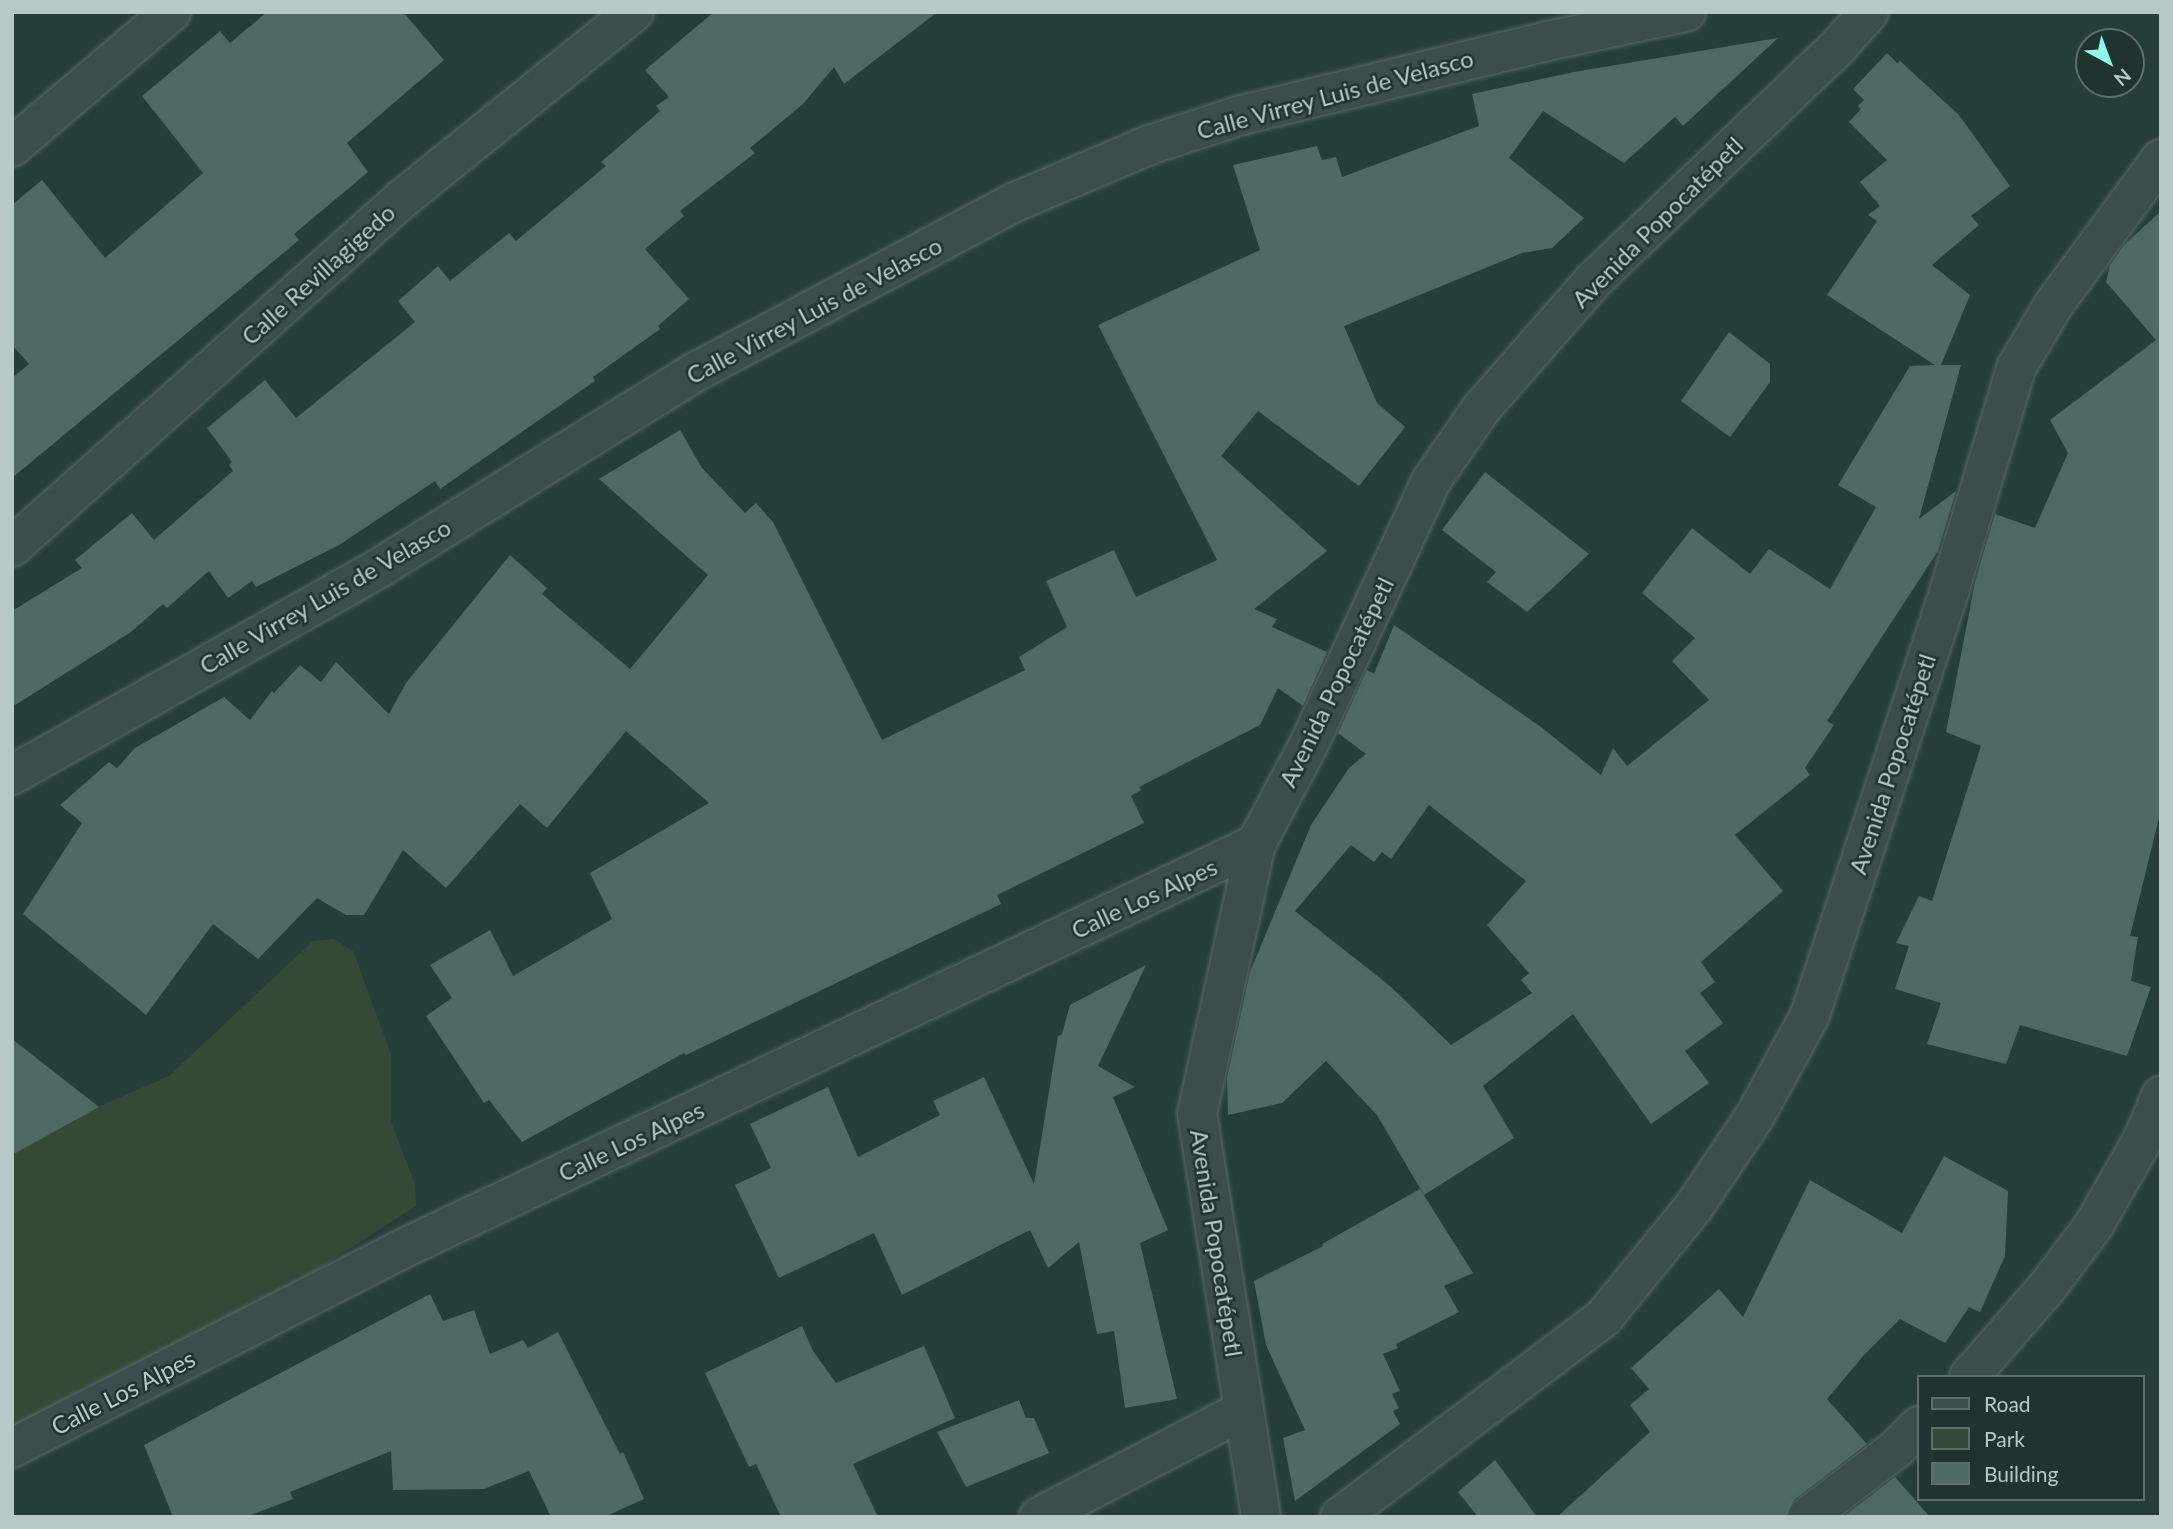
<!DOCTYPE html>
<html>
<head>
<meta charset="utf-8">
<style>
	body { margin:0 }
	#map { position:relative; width:2173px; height:1529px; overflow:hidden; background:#263e3a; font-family:Lato,sans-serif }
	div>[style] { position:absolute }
	.green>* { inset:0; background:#334a37 }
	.building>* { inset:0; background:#4f6965 }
	.roads { filter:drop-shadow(0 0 2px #586c69) drop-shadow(0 0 2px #586c69) }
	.minor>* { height:38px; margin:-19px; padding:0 19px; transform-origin:19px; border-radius:19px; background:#3a4e4b }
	span { translate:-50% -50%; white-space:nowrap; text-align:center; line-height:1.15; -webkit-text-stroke:5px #1f3430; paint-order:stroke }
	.street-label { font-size:24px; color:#b6c9c7 }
	.frame { position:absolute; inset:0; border:14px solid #b6c9c7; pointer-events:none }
	.legend { position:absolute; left:1917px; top:1375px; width:228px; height:126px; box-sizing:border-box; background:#1f3430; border:2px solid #5b706c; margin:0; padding:9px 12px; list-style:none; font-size:21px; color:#b6c9c7 }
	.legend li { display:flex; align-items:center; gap:14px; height:35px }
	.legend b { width:35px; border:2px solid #5b706c }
	.north { position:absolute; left:2075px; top:28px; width:70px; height:70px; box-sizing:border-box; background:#1f3430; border:2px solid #5b706c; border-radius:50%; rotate:139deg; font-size:19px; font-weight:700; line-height:28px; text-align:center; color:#b6c9c7 }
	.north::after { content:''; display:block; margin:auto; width:24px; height:32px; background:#90f4e7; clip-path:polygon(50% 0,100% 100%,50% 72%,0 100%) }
</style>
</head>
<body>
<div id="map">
	<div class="green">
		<div style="clip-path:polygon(334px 939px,353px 951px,391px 1054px,391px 1122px,415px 1184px,416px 1206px,219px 1333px,87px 1386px,12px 1431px,12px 1144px,169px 1076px,313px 941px)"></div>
	</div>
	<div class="building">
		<div style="clip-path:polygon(267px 12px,403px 12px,444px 60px,347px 143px,368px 172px,294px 234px,299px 240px,12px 478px,12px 378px,29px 364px,12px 345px,12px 205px,42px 180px,105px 258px,203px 173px,142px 96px,220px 31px,230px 43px)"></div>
		<div style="clip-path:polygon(714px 12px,936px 13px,844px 84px,834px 67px,803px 104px,750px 148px,755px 153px,680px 211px,684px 216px,645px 249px,689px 299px,658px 326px,660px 329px,593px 377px,595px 381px,440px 489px,435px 481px,339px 545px,256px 587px,252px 581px,228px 598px,209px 571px,167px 608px,163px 604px,131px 632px,12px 707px,12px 611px,82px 568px,75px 560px,132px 513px,154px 540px,233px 471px,229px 465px,232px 462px,207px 428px,265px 380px,296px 418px,415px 322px,398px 301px,438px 266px,450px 281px,509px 233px,516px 241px,606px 166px,601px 162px,660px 111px,656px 106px,669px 97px,645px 70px)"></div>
		<div style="clip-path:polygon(1778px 38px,1683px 126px,1675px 117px,1624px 163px,1543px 111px,1509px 158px,1584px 218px,1552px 248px,1522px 253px,1344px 326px,1377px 403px,1405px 427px,1359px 486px,1258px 411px,1221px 456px,1327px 551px,1254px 609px,1277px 619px,1272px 627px,1327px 652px,1303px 706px,1278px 688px,1260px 725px,1139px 787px,1141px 790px,1131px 796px,1144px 823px,997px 895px,1001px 904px,686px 1055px,684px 1053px,522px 1142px,489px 1100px,484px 1103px,426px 1016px,452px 998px,430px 965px,490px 930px,513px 976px,612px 919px,590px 873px,709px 803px,626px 731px,547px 828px,520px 804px,446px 888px,403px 850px,364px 915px,346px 915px,317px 898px,258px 959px,213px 924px,146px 1015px,23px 914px,82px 823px,60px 805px,109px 762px,117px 768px,135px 748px,224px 697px,250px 720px,272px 691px,274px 693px,300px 665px,321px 682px,336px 662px,389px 714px,406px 683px,510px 555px,547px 588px,542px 594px,630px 669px,708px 575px,599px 479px,680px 430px,702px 468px,745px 513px,756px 503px,773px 522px,882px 740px,1025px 670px,1019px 657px,1067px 627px,1046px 581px,1114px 550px,1136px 597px,1217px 560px,1098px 325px,1260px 250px,1233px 165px,1317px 146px,1322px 160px,1336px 157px,1342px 177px,1479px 126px,1472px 94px,1574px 72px)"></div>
		<div style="clip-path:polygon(evenodd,1887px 53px,1897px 63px,1900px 61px,1959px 115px,2010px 186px,1971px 216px,1979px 225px,1932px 265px,1970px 295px,1941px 365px,1961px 365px,1919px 519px,1956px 491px,1938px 551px,1827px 721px,1834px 725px,1805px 768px,1810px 775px,1735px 835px,1783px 891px,1701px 962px,1715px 982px,1700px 993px,1723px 1023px,1685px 1051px,1709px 1083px,1651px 1124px,1573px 1014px,1483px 1086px,1514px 1138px,1424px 1195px,1377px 1115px,1326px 1061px,1282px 1103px,1228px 1115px,1227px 1078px,1250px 972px,1311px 825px,1349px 768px,1366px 754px,1338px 733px,1367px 670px,1374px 674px,1394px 625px,1541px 727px,1601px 775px,1613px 748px,1627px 766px,1709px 700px,1672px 661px,1695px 638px,1642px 593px,1692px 528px,1750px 574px,1769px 549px,1830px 589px,1876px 507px,1838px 485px,1910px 366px,1935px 365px,1827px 295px,1877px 221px,1868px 215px,1880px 206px,1860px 182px,1887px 160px,1849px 122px,1861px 109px,1858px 106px,1864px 100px,1853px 89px,1887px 53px,1429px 805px,1526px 881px,1487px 925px,1529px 973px,1521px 980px,1532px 993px,1451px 1045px,1390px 986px,1295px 911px,1351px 845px,1374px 862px,1382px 852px,1391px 859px,1429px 805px)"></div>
		<div style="clip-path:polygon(2161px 211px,2161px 810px,2130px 936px,2138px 937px,2131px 981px,2151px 987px,2127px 1056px,2020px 1025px,2006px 1064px,1927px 1044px,1941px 1003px,1895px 989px,1909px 946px,1896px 943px,1919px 896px,1932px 901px,1981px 746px,1946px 732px,1975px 582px,1995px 514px,2035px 528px,2068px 453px,2050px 420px,2156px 340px,2106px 282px,2110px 265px,2124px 245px)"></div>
		<div style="clip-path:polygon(1729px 332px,1770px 364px,1770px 382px,1730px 437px,1681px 401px)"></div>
		<div style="clip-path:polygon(1485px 472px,1589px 554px,1527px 612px,1487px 582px,1496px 572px,1442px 530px)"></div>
		<div style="clip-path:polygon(1146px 965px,1098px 1066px,1135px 1087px,1113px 1097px,1168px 1230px,1140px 1243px,1177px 1399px,1125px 1408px,1114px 1331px,1097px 1334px,1079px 1242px,1048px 1268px,1030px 1230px,902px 1295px,874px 1233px,779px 1278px,735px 1185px,771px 1168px,750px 1124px,828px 1087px,858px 1157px,940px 1115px,933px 1101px,984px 1077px,1034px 1184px,1058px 1036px,1062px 1034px,1070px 1005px)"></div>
		<div style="clip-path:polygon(12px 1039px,99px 1107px,12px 1155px)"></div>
		<div style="clip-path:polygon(1944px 1156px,2008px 1191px,2005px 1256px,1980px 1312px,1969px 1307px,1945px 1343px,1900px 1319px,1864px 1355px,1827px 1399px,1867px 1444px,1794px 1500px,1786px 1517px,1557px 1517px,1650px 1432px,1630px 1405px,1649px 1389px,1631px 1368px,1719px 1289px,1743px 1317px,1810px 1180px,1902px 1233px)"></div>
		<div style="clip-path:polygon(1420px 1189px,1473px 1273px,1444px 1286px,1459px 1312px,1396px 1344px,1398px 1348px,1383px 1354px,1400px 1391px,1392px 1394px,1399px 1408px,1393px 1411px,1400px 1424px,1295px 1501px,1283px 1438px,1305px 1430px,1266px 1345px,1254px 1281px,1323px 1246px,1322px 1244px)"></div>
		<div style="clip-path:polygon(430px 1294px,443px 1321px,474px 1310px,490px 1354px,523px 1340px,528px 1348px,558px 1332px,620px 1454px,623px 1452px,644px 1499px,604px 1517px,551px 1517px,529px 1471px,484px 1489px,393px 1490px,391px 1451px,290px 1492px,293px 1499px,245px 1517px,173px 1517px,144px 1445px)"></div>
		<div style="clip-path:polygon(802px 1326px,813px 1351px,836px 1383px,924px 1346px,955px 1418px,853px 1464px,878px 1517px,781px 1517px,756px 1464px,749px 1467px,705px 1373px)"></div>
		<div style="clip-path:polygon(1019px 1400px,1026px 1418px,1034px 1418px,1049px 1453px,966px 1487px,937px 1432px)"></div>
		<div style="clip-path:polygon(1495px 1460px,1537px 1517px,1478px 1517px,1458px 1492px)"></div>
		<div style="clip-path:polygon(1895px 1477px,1930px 1517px,1843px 1517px)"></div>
	</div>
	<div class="roads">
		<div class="minor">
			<div style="left:12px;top:147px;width:209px;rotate:-40.3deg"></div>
			<div style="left:12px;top:547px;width:523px;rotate:-41.74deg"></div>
			<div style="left:402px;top:199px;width:298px;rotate:-38.9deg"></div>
			<div style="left:12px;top:775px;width:427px;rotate:-29.4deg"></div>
			<div style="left:384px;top:565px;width:370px;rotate:-31.8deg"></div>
			<div style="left:699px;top:370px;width:358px;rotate:-28deg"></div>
			<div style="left:1015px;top:202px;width:146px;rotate:-23deg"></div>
			<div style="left:1149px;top:145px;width:98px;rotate:-17.9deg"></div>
			<div style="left:1242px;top:115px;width:314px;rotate:-13.6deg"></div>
			<div style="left:1547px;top:41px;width:142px;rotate:-11.8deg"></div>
			<div style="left:1969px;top:1377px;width:122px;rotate:-49deg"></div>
			<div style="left:2049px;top:1285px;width:75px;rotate:-53.1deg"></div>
			<div style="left:2094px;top:1225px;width:99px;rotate:-60.3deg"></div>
			<div style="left:2143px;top:1139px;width:47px;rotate:-67.3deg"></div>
			<div style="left:12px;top:1448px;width:436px;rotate:-27deg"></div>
			<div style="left:400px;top:1250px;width:947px;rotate:-25.37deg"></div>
			<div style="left:1039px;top:1517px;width:229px;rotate:-27.6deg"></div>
			<div style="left:1261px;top:1517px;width:408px;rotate:-99deg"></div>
			<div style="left:1197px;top:1114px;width:276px;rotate:-77.7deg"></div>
			<div style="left:1256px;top:844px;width:113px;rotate:-62.1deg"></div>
			<div style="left:1309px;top:744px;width:290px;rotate:-65.1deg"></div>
			<div style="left:1431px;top:481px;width:88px;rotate:-55.2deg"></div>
			<div style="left:1481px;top:409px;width:171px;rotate:-48.8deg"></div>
			<div style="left:1594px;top:280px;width:336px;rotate:-43.7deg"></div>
			<div style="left:1837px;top:48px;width:48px;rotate:-48.4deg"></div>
			<div style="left:1340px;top:1517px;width:331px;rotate:-37.1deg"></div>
			<div style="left:1604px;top:1317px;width:141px;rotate:-50.8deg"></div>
			<div style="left:1693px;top:1208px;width:111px;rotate:-56deg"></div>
			<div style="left:1755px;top:1116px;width:115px;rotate:-61.4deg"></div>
			<div style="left:1810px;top:1015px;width:445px;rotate:-71.8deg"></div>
			<div style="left:1949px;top:592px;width:234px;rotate:-73.3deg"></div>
			<div style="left:2016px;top:368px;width:74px;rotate:-59.3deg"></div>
			<div style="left:2054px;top:304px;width:180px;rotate:-53.6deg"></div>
			<div style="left:1807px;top:1517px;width:112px;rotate:-37.4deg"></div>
			<div style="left:1896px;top:1449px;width:33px;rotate:-45deg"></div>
		</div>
	</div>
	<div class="street-label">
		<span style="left:1335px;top:94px;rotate:-15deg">Calle Virrey Luis de Velasco</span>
		<span style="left:1657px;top:222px;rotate:-45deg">Avenida Popocatépetl</span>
		<span style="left:318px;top:274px;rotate:-42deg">Calle Revillagigedo</span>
		<span style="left:814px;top:310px;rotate:-28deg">Calle Virrey Luis de Velasco</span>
		<span style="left:325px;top:596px;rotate:-30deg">Calle Virrey Luis de Velasco</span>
		<span style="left:1336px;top:682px;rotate:-64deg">Avenida Popocatépetl</span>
		<span style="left:1892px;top:764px;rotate:-72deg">Avenida Popocatépetl</span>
		<span style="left:1144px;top:898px;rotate:-25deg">Calle Los Alpes</span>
		<span style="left:631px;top:1141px;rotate:-25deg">Calle Los Alpes</span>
		<span style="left:1217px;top:1243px;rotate:81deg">Avenida Popocatépetl</span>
		<span style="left:123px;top:1392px;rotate:-27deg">Calle Los Alpes</span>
	</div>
	<div class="frame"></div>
	<ul class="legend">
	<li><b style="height:9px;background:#3a4e4b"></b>Road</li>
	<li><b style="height:19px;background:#334a37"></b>Park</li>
	<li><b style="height:19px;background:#4f6965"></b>Building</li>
	</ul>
	<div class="north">N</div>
</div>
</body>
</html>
